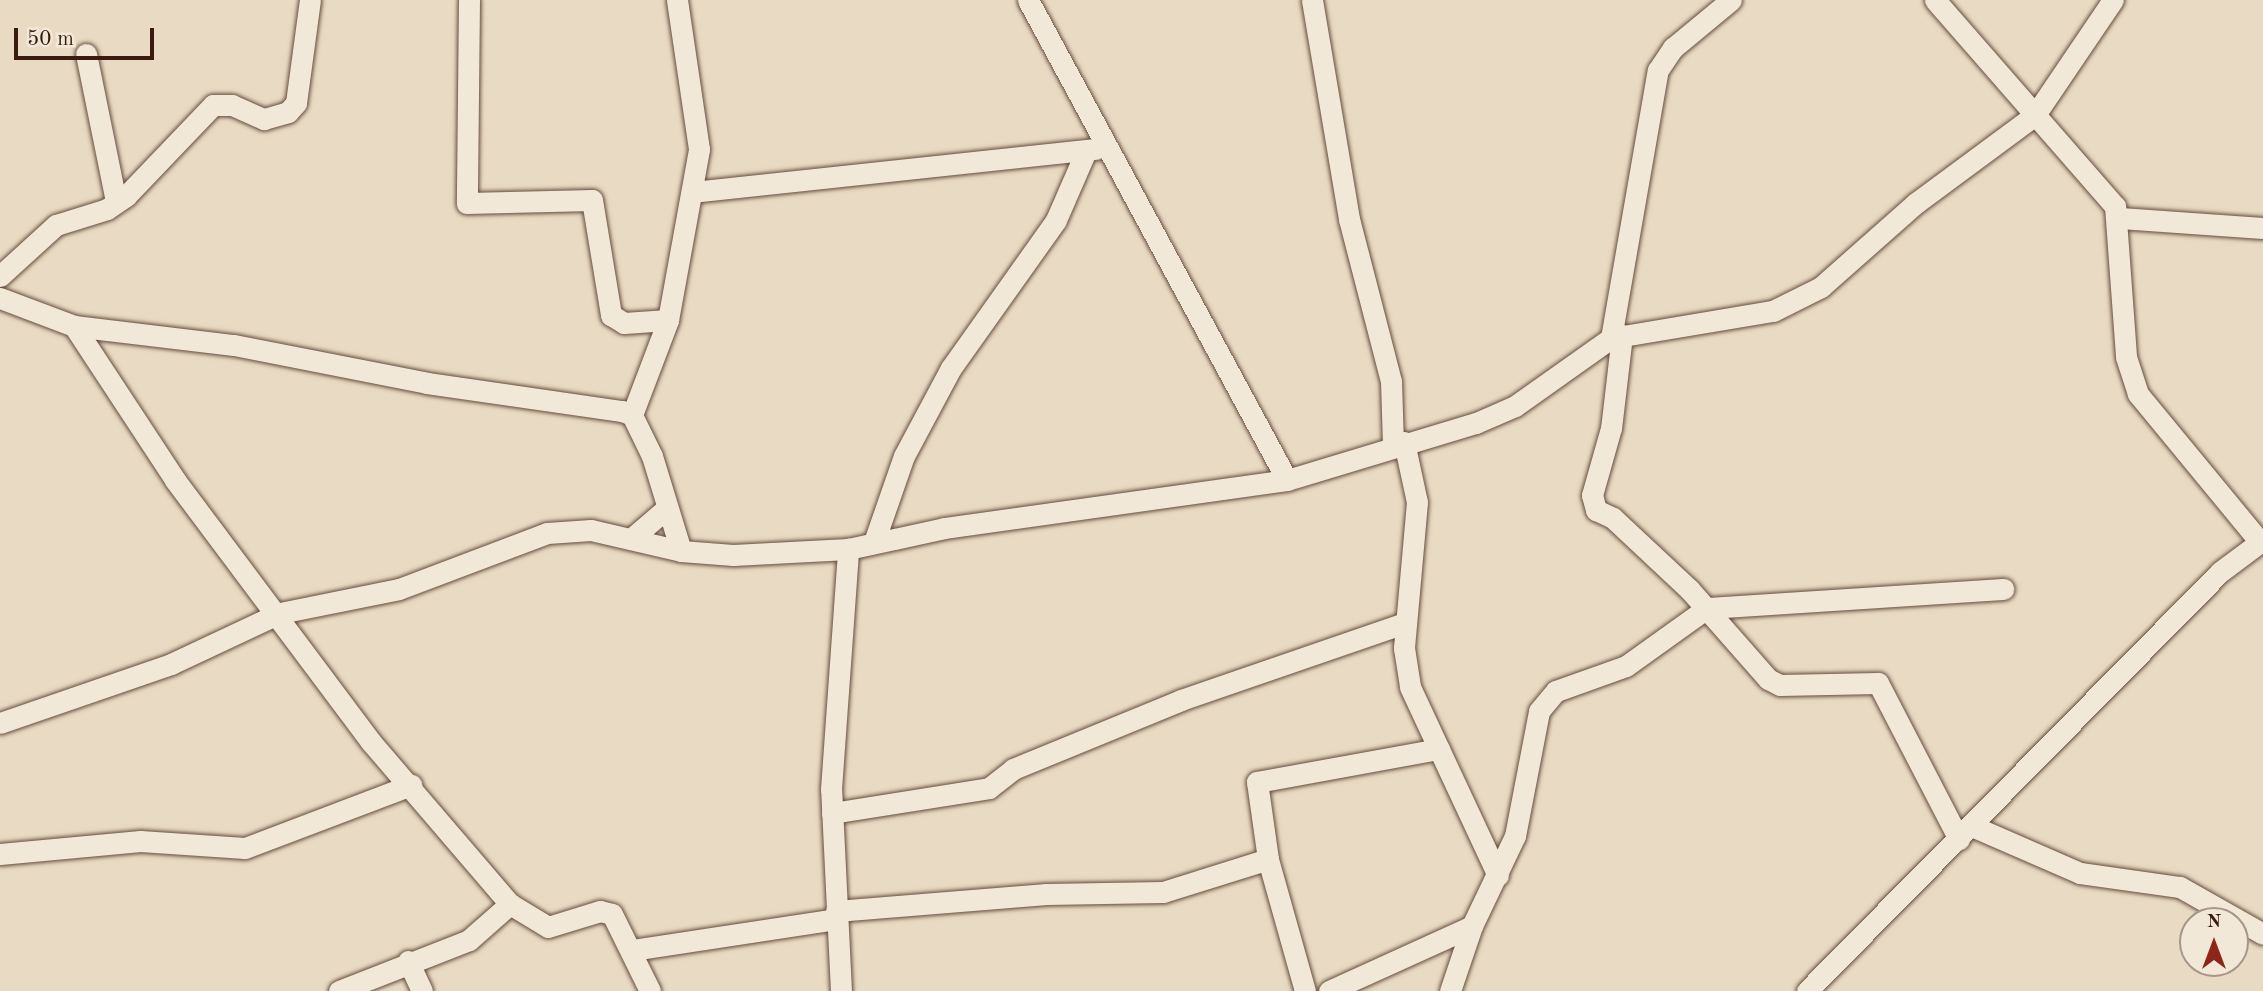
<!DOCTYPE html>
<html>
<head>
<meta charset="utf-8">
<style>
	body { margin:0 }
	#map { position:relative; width:2263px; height:991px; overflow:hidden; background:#e9dbc3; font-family:"Old Standard TT",serif }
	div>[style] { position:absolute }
	.roads { filter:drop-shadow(0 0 2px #654c3c) drop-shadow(0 0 2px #654c3c) }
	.minor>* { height:21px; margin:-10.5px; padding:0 10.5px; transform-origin:10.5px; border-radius:10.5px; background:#f1e8d8 }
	span { translate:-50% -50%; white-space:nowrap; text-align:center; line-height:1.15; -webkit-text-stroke:7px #f1e8d8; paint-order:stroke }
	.north { position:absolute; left:2179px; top:907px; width:70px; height:70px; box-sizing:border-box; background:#f1e8d8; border:2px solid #a79688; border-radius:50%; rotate:0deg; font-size:19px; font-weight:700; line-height:28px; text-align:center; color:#391c0f }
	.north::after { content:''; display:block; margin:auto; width:24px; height:32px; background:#8f2418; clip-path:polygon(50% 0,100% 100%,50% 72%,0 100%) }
	.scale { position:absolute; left:14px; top:28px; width:140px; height:32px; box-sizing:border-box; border:4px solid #391c0f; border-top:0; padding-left:9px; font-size:21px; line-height:24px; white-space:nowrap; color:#391c0f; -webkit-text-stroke:5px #f1e8d8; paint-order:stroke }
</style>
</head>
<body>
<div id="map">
	<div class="roads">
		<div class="minor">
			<div style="left:469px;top:0;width:203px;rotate:90.6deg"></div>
			<div style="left:467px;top:203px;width:125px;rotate:-1.4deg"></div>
			<div style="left:592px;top:200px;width:117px;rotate:80.6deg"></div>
			<div style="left:611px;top:315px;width:15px;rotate:32deg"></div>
			<div style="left:624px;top:323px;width:44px;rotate:-3.9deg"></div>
			<div style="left:1028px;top:0;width:545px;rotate:61.65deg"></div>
			<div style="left:1312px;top:0;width:222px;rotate:80.4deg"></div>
			<div style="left:1349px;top:219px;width:167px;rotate:75.5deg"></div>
			<div style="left:1391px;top:381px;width:64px;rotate:88.2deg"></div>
			<div style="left:1935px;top:0;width:274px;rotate:48.9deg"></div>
			<div style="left:2115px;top:206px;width:151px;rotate:85.8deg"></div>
			<div style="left:2126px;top:357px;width:39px;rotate:72deg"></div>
			<div style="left:2138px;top:394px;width:192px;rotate:50.5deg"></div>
			<div style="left:86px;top:54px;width:151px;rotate:78.5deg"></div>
			<div style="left:692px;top:192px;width:407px;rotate:-6.1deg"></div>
			<div style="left:2120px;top:218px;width:143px;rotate:4deg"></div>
			<div style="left:0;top:276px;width:76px;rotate:-42.3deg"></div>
			<div style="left:56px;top:225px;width:53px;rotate:-17.4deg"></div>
			<div style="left:107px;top:209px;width:23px;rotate:-34deg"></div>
			<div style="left:126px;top:196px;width:126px;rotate:-46.3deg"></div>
			<div style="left:213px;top:105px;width:19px"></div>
			<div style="left:232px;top:105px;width:35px;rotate:24deg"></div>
			<div style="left:264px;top:119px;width:25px;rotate:-16deg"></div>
			<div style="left:288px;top:112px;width:12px;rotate:-48deg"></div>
			<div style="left:296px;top:103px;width:104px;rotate:-82.3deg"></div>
			<div style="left:0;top:298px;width:79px;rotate:20.7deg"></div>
			<div style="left:74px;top:326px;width:161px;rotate:6.8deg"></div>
			<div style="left:234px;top:345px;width:197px;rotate:11.1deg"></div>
			<div style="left:427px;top:383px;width:197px;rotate:8.2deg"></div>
			<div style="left:622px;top:411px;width:11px;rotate:22deg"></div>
			<div style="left:632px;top:415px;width:46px;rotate:64deg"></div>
			<div style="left:652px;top:456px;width:99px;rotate:73deg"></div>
			<div style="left:74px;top:326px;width:184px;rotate:56.7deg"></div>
			<div style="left:175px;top:480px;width:327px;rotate:53.2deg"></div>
			<div style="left:371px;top:742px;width:213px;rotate:49.4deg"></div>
			<div style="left:510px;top:904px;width:44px;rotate:31.2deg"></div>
			<div style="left:548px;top:927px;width:54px;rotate:-17.1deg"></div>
			<div style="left:600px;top:911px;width:12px;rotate:14deg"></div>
			<div style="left:612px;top:914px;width:86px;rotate:63.7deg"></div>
			<div style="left:1622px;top:335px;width:94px;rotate:96.7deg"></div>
			<div style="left:1611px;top:428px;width:70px;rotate:105.8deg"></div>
			<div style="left:1592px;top:495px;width:16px;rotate:75deg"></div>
			<div style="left:1596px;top:510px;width:19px;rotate:25deg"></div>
			<div style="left:1613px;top:518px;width:104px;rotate:43.1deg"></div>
			<div style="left:1689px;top:589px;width:120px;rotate:48.7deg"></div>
			<div style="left:1768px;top:679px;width:13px;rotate:27deg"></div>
			<div style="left:1780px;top:685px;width:98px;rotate:-1.2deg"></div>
			<div style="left:1878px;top:683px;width:176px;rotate:62.6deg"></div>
			<div style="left:1611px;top:338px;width:272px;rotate:-80.1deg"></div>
			<div style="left:1658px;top:70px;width:27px;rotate:-56deg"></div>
			<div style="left:1673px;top:48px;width:75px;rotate:-39.6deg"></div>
			<div style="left:632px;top:415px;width:102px;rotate:-69.2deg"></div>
			<div style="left:668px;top:320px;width:174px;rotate:-79.7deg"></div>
			<div style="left:699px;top:149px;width:151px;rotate:-98.4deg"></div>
			<div style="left:1404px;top:442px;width:61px;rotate:77.8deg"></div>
			<div style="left:1417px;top:502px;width:147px;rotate:95.1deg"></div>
			<div style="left:1404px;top:648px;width:39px;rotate:81deg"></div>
			<div style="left:1410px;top:687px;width:208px;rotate:65deg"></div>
			<div style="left:631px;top:539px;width:46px;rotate:-40.6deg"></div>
			<div style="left:874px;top:542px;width:91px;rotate:-70.8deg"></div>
			<div style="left:904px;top:456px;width:100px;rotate:-61.9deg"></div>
			<div style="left:951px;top:368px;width:181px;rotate:-54.6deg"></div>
			<div style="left:1056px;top:220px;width:75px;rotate:-66.5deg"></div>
			<div style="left:0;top:723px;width:181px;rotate:-19deg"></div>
			<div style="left:171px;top:664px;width:120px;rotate:-25.1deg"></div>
			<div style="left:280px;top:613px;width:121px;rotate:-11.4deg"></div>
			<div style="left:399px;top:589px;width:158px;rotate:-20.7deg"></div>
			<div style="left:547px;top:533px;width:44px;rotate:-3.9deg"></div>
			<div style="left:591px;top:530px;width:92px;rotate:13.1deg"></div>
			<div style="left:681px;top:551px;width:52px;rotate:4.4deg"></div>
			<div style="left:733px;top:555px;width:115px;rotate:-3deg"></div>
			<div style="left:848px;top:549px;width:99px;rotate:-12.2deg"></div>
			<div style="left:945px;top:528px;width:345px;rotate:-8deg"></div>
			<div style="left:1287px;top:480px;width:197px;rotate:-16.8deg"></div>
			<div style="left:1476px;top:423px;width:43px;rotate:-23.6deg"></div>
			<div style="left:1515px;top:406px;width:118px;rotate:-35.3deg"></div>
			<div style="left:1611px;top:338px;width:164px;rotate:-9.5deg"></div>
			<div style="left:1773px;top:311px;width:54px;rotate:-26.6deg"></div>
			<div style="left:1821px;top:287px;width:127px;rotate:-41.5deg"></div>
			<div style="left:1916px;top:203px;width:148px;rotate:-36.5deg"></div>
			<div style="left:2035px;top:115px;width:139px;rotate:-55.9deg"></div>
			<div style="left:832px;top:813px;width:159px;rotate:-9deg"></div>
			<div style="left:989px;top:788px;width:31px;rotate:-38deg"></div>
			<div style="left:1013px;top:769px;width:182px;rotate:-22.3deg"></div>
			<div style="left:1181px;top:700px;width:237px;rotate:-19deg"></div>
			<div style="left:1972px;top:826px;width:118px;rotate:23.5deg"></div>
			<div style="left:2080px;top:873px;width:101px;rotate:8deg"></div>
			<div style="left:2180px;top:887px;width:95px;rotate:29.5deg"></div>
			<div style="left:0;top:854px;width:141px;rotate:-5.3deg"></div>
			<div style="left:140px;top:841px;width:105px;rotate:3.8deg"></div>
			<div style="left:245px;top:848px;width:178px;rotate:-20.8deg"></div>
			<div style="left:836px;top:911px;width:211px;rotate:-4.6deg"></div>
			<div style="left:1046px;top:894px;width:117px;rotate:-1deg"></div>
			<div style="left:1163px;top:892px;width:110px;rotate:-17.4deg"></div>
			<div style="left:632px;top:950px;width:207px;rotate:-8.6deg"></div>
			<div style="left:408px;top:961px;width:33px;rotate:65deg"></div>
			<div style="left:339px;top:991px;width:140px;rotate:-21.4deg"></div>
			<div style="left:469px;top:940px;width:55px;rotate:-41.3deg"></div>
			<div style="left:841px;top:991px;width:202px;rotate:-92.8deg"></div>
			<div style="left:831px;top:789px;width:241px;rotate:-85.9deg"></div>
			<div style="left:1305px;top:991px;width:137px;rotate:-105.7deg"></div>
			<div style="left:1268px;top:859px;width:78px;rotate:-98.1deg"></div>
			<div style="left:1257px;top:782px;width:185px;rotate:-10.3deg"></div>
			<div style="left:1329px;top:991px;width:157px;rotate:-24.4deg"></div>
			<div style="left:1450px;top:991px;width:69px;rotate:-71.3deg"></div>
			<div style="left:1472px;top:926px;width:100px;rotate:-64.5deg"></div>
			<div style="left:1515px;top:836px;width:127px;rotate:-79.1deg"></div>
			<div style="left:1539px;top:711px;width:26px;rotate:-50deg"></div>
			<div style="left:1556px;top:691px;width:74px;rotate:-19.7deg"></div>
			<div style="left:1626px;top:666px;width:100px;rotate:-35.6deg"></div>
			<div style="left:1707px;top:608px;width:297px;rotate:-3.7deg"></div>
			<div style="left:1807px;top:991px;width:588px;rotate:-45.41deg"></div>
			<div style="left:2220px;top:572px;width:54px;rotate:-36.7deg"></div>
		</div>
	</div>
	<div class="north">N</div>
	<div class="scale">50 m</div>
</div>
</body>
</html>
